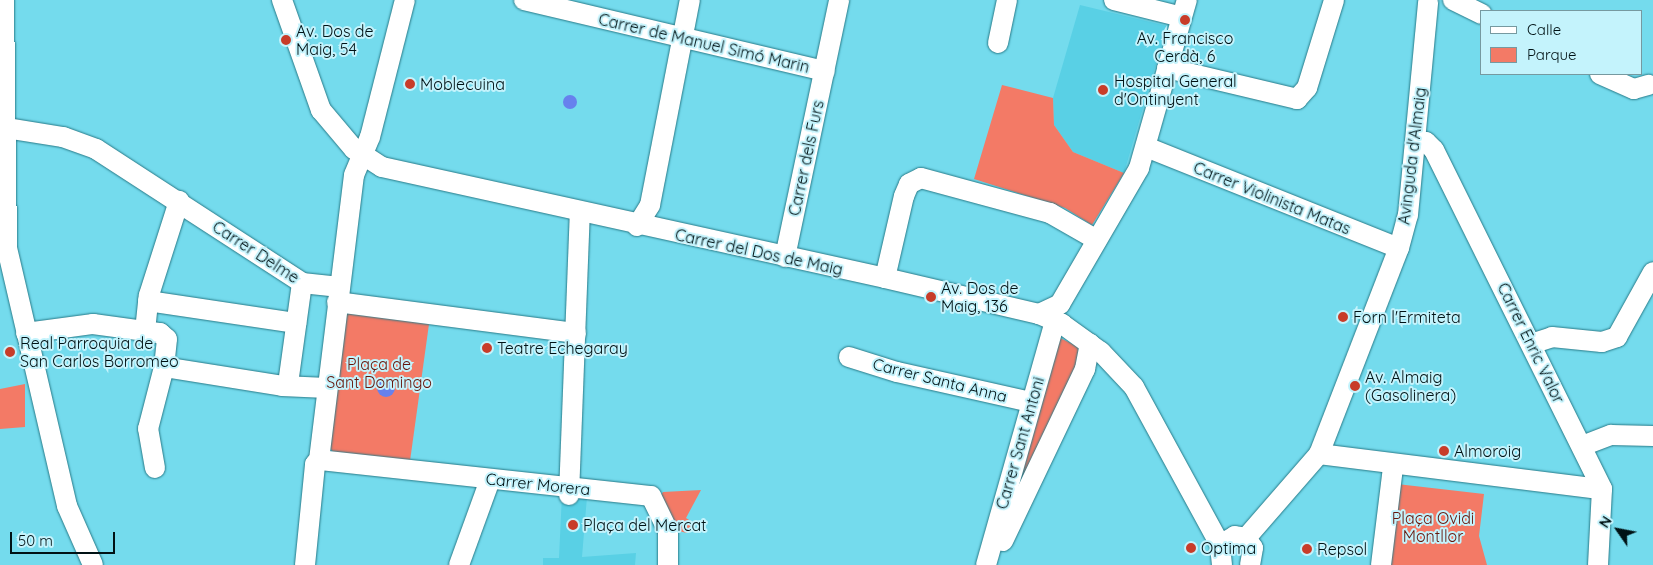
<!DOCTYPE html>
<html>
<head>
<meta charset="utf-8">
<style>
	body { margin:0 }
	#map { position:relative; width:1653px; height:565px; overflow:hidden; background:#74dbed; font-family:Quicksand,sans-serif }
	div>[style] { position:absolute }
	.built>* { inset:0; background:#59d0e5 }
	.green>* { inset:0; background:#f37a66 }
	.water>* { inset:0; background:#6781ed }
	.round { border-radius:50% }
	.roads { filter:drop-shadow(0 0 1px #287a88) drop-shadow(0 0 1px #287a88) }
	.minor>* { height:20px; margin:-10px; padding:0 10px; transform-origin:10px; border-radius:10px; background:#fff }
	.dots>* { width:14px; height:14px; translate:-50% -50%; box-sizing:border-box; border:2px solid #c4f3fc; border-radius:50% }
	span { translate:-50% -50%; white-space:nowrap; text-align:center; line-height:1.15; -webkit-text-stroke:4px #c4f3fc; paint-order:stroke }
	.poi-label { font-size:16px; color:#001215 }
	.left { translate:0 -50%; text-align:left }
	.street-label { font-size:16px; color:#001215 }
	.park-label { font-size:16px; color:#66150a }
	.legend { position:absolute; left:1480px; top:10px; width:162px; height:65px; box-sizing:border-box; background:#c4f3fc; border:1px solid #7699a0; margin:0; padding:6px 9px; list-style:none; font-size:15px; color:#001215 }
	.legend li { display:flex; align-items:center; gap:10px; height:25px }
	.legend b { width:25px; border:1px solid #7699a0 }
	.north { position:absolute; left:1593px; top:505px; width:50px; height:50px; -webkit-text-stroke:4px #c4f3fc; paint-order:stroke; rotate:303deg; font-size:14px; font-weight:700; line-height:20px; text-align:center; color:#001215 }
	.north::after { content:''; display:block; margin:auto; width:18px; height:22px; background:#001215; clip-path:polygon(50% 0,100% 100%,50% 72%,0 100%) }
	.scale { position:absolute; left:10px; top:532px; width:105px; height:22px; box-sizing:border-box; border:2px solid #001215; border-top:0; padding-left:6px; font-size:15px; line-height:18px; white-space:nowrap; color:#001215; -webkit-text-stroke:4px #c4f3fc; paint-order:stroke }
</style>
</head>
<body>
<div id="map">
	<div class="built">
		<div style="clip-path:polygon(1080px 5px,1167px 26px,1124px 173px,1073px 152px,1054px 125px,1053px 98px)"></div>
		<div style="clip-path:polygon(562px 494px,587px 497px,582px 557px,636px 553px,635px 565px,543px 565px,543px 558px,559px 558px)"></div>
	</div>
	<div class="green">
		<div style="clip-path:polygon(1002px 85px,1053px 98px,1054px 125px,1073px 152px,1124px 173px,1092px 225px,1065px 208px,974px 179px)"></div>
		<div style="clip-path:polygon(345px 311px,429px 324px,410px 461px,334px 453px,329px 447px)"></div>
		<div style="clip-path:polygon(1060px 338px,1079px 347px,1074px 376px,1017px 488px)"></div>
		<div style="clip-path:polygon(25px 384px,25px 427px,0 429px,0 389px)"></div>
		<div style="clip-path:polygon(1397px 484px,1484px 494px,1479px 536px,1487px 565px,1387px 565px)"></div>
		<div style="clip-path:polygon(701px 490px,686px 518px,694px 523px,687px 533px,674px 530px,658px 499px,663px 492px)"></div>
	</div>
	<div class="water">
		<div class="round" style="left:563px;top:95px;width:14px;height:14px"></div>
		<div class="round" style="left:377px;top:379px;width:18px;height:18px"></div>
	</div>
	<div class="roads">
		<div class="minor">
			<div style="left:4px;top:0;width:248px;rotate:89.3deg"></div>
			<div style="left:7px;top:248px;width:265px;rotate:76.9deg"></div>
			<div style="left:67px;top:506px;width:64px;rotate:66.2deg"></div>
			<div style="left:282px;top:0;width:117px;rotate:70.5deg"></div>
			<div style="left:321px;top:110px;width:51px;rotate:49.8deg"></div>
			<div style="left:354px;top:149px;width:33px;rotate:33deg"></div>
			<div style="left:382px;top:167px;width:515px;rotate:12.44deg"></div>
			<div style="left:885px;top:278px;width:158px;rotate:13.2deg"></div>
			<div style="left:1039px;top:314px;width:25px;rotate:23deg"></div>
			<div style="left:1062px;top:324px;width:48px;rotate:35.7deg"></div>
			<div style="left:1101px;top:352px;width:48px;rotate:46.7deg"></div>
			<div style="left:1134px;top:387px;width:180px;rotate:61.4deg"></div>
			<div style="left:524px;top:0;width:309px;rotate:13.3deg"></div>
			<div style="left:1114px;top:0;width:70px;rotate:14deg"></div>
			<div style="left:1453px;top:0;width:32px;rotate:26deg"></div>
			<div style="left:998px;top:43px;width:44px;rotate:-78.2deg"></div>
			<div style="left:1167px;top:68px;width:134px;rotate:13.4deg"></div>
			<div style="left:1297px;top:99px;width:15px;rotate:-48deg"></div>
			<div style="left:1307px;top:88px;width:92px;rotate:-72.9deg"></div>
			<div style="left:1600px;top:74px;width:37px;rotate:24deg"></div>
			<div style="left:1634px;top:89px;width:15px;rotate:-16deg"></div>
			<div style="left:0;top:127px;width:64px;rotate:9deg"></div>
			<div style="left:63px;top:137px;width:35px;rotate:20deg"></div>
			<div style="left:96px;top:149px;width:246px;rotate:33deg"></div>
			<div style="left:302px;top:283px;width:38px;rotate:6deg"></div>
			<div style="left:1416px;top:141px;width:10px;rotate:6deg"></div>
			<div style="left:1426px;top:142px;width:11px;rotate:45deg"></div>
			<div style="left:1434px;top:150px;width:378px;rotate:63.6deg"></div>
			<div style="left:1602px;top:489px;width:76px;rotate:93deg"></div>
			<div style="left:1146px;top:147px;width:272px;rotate:21.8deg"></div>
			<div style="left:637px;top:226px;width:25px;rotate:-58deg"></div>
			<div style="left:650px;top:205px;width:209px;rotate:-79deg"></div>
			<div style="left:785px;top:257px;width:263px;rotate:-78.1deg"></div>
			<div style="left:885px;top:278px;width:84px;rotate:-77deg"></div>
			<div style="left:904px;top:196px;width:13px;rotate:-67deg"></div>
			<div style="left:909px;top:184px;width:13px;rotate:-27deg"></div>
			<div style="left:921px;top:178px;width:134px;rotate:15.2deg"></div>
			<div style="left:1050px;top:213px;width:54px;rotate:29.9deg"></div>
			<div style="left:148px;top:301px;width:150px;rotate:8.5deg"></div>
			<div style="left:337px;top:302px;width:241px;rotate:7.4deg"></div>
			<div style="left:1039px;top:314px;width:23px;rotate:-25deg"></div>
			<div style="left:1060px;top:304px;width:157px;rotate:-59.8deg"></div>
			<div style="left:1139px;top:168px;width:175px;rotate:-74.1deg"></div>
			<div style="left:145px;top:331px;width:36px;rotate:-84deg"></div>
			<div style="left:149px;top:295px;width:99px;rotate:-72.3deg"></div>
			<div style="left:26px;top:333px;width:68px;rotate:-7.7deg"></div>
			<div style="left:93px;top:324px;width:68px;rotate:7.7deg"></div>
			<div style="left:160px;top:333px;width:9px;rotate:41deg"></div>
			<div style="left:167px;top:339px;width:28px;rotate:96deg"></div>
			<div style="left:164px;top:367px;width:120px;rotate:9.1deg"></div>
			<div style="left:282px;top:386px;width:45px;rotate:2.5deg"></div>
			<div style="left:1531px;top:344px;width:22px;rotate:-18deg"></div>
			<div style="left:1552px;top:337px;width:50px;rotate:5.7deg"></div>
			<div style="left:1602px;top:342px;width:16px;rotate:-18deg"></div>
			<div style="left:1617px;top:337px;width:74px;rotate:-61deg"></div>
			<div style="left:849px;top:357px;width:50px;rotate:17.4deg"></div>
			<div style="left:897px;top:372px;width:137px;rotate:12.6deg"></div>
			<div style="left:288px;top:384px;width:102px;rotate:-82.1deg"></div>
			<div style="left:1582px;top:446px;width:31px;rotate:-21deg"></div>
			<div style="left:1611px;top:435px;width:42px;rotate:1.4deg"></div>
			<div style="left:1319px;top:454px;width:285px;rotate:7.1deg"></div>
			<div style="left:319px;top:460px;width:287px;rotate:-83deg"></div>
			<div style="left:354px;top:175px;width:41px;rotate:-67.2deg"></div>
			<div style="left:370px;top:137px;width:141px;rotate:-75.7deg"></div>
			<div style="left:319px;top:460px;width:334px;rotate:6.2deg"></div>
			<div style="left:651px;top:496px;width:39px;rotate:64deg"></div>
			<div style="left:668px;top:531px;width:34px;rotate:90deg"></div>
			<div style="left:155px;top:468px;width:40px;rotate:-100deg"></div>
			<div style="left:148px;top:429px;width:64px;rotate:-75.5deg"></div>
			<div style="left:569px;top:495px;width:281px;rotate:-87.8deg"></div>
			<div style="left:1246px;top:538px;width:111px;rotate:-49deg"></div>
			<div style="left:1319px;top:454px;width:221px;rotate:-68.8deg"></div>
			<div style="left:1399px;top:248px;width:34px;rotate:-75deg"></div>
			<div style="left:1408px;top:215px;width:214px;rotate:-84.6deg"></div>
			<div style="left:1003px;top:541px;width:191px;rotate:-64.5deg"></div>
			<div style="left:1085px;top:369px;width:26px;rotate:-79deg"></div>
			<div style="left:305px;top:565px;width:101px;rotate:-84.3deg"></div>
			<div style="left:315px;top:464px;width:6px;rotate:-45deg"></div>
			<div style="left:459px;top:565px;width:90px;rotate:-70deg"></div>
			<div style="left:986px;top:565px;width:254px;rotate:-74.2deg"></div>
			<div style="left:1222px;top:565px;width:20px;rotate:-96deg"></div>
			<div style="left:1220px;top:545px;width:17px;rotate:-31deg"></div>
			<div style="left:1235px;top:536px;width:11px;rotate:10deg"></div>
			<div style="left:1246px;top:538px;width:12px;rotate:55deg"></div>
			<div style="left:1253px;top:548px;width:17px;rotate:100deg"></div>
			<div style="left:1381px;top:565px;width:99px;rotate:-83deg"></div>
		</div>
	</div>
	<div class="dots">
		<div style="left:1185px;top:20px;background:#c83c29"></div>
		<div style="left:286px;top:40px;background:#c83c29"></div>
		<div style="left:410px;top:84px;background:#c83c29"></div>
		<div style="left:1103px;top:90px;background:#c83c29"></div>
		<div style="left:931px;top:297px;background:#c83c29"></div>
		<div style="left:1343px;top:317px;background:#c83c29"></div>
		<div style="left:487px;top:348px;background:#c83c29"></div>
		<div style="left:10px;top:352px;background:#c83c29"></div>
		<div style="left:1355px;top:386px;background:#c83c29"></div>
		<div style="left:1444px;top:451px;background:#c83c29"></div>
		<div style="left:573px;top:525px;background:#c83c29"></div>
		<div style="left:1191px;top:548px;background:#c83c29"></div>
		<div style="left:1307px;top:549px;background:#c83c29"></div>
	</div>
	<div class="poi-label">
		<span class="left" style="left:296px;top:40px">Av. Dos de<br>Maig, 54</span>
		<span style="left:1185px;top:47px">Av. Francisco<br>Cerdà, 6</span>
		<span class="left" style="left:1114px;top:90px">Hospital General<br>d'Ontinyent</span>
		<span class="left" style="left:420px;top:84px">Moblecuina</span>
		<span class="left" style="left:941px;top:297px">Av. Dos de<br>Maig, 136</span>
		<span class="left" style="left:1353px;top:317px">Forn l'Ermiteta</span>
		<span class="left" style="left:20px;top:352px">Real Parroquia de<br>San Carlos Borromeo</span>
		<span class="left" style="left:497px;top:348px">Teatre Echegaray</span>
		<span class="left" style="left:1365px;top:386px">Av. Almaig<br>(Gasolinera)</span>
		<span class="left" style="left:1454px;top:451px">Almoroig</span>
		<span class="left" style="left:583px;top:525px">Plaça del Mercat</span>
		<span class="left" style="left:1201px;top:548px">Optima</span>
		<span class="left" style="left:1317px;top:549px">Repsol</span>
	</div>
	<div class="street-label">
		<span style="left:704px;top:43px;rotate:13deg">Carrer de Manuel Simó Marin</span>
		<span style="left:1412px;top:156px;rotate:-83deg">Avinguda d'Almaig</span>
		<span style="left:806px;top:158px;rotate:-78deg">Carrer dels Furs</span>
		<span style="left:1272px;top:198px;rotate:22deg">Carrer Violinista Matas</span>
		<span style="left:256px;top:252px;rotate:33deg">Carrer Delme</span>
		<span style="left:759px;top:252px;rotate:12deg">Carrer del Dos de Maig</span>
		<span style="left:1531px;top:343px;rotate:64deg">Carrer Enric Valor</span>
		<span style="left:940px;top:380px;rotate:14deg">Carrer Santa Anna</span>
		<span style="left:1020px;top:443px;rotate:-74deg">Carrer Sant Antoni</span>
		<span style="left:538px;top:484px;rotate:6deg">Carrer Morera</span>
	</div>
	<div class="park-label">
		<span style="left:379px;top:373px">Plaça de<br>Sant Domingo</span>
		<span style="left:1433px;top:527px">Plaça Ovidi<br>Montllor</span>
	</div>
	<ul class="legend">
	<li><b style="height:6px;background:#fff"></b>Calle</li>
	<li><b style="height:14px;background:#f37a66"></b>Parque</li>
	</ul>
	<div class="north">N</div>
	<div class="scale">50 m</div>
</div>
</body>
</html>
